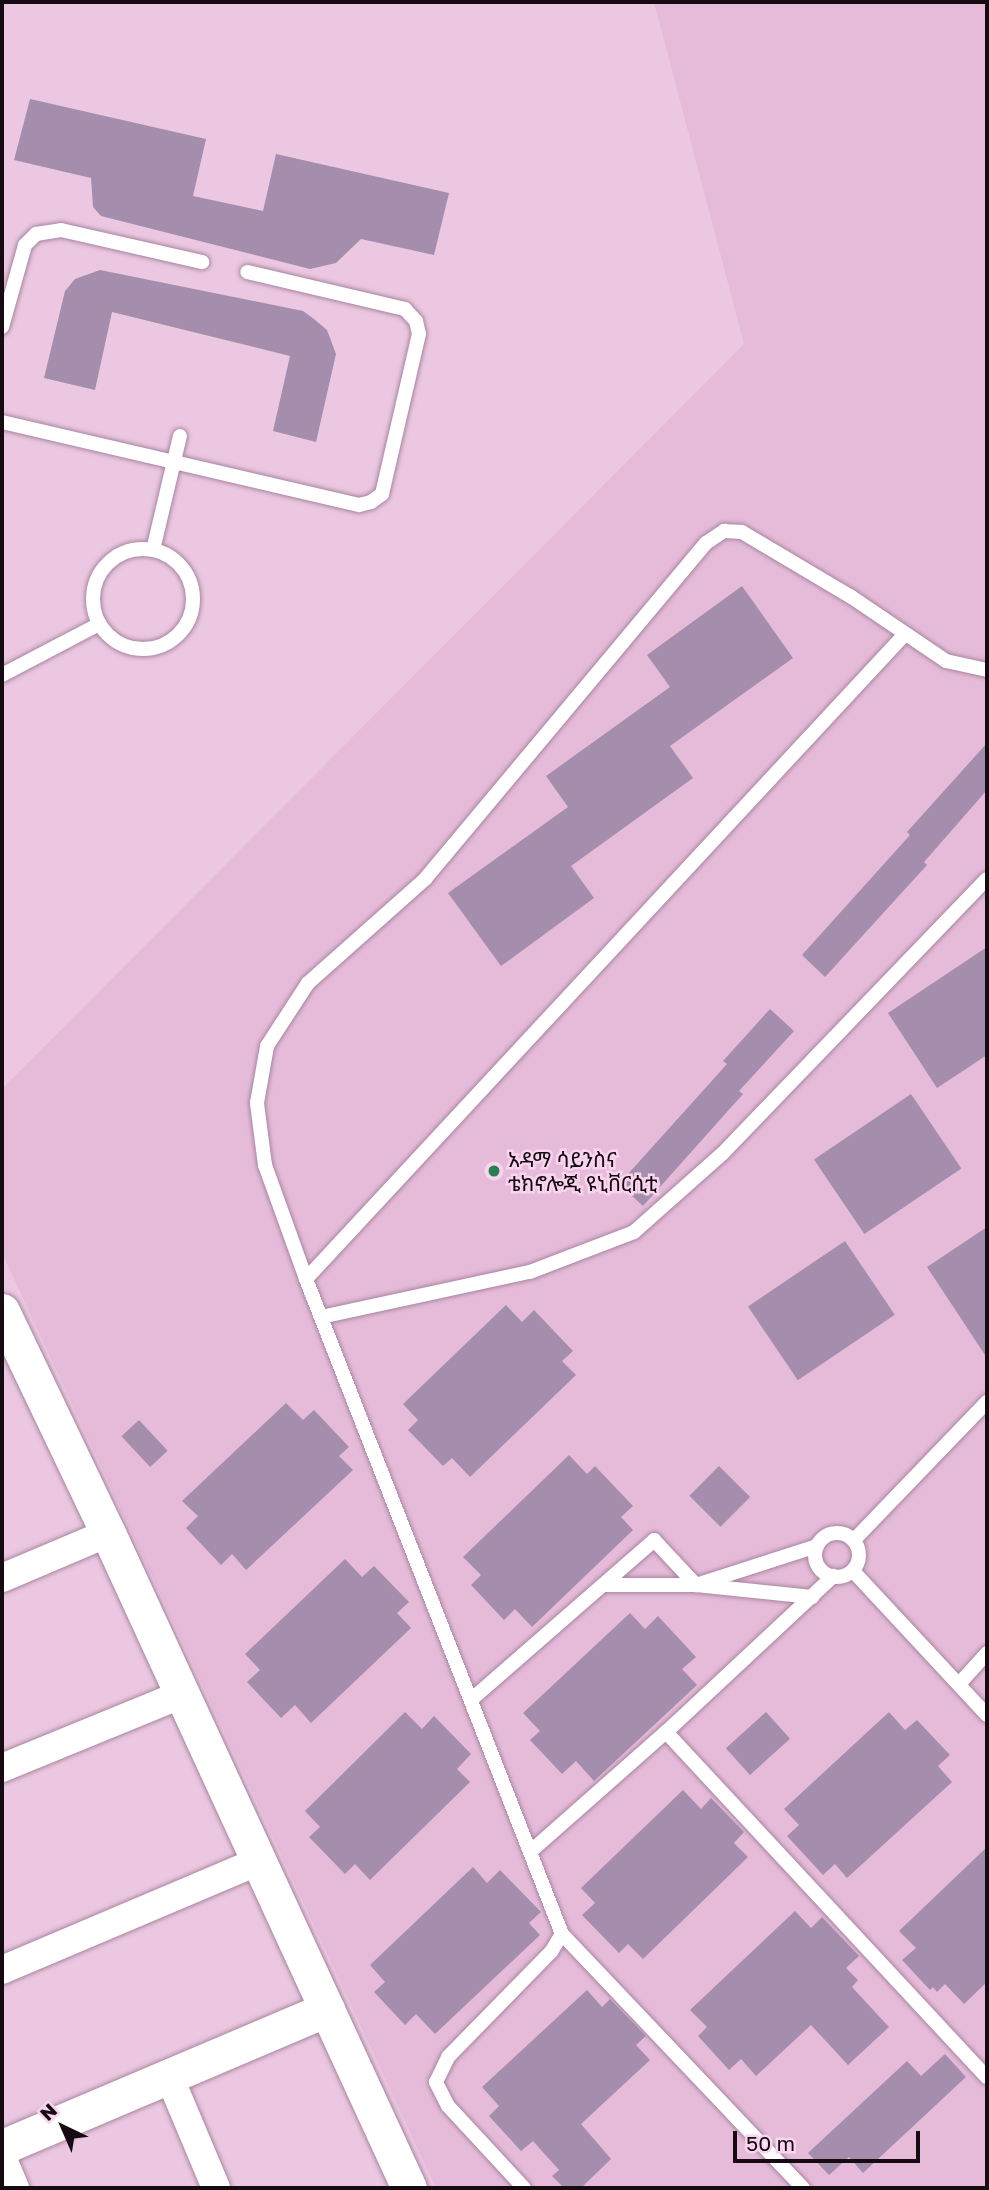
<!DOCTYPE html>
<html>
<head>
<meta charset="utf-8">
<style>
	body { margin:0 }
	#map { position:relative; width:989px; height:2190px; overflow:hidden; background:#ebc7e1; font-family:"Golos Text","Noto Sans Ethiopic",sans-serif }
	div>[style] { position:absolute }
	.built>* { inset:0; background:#e6bbda }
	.building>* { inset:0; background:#a48dad; transform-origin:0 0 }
	.roads { filter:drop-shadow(0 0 2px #a8869e) drop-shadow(0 0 2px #a8869e) }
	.service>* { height:14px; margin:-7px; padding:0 7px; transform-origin:7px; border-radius:7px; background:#fff }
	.service>.ring { margin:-7px; padding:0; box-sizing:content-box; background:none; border:14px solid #fff; border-radius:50% }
	.minor>* { height:28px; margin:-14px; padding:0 14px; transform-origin:14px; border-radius:14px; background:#fff }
	.tertiary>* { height:35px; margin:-17.5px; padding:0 17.5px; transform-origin:17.5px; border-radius:17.5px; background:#fff }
	.dots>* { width:19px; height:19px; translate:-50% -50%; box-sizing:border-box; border:4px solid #f9d4ee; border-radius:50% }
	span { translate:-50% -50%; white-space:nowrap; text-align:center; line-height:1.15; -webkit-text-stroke:5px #f9d4ee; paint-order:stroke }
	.poi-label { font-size:21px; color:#160a13 }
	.left { translate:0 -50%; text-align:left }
	.frame { position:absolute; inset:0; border:4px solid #160a13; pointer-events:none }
	.north { position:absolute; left:28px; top:2092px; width:70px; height:70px; -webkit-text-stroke:5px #f9d4ee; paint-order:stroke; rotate:316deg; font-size:19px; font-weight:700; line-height:28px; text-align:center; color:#160a13 }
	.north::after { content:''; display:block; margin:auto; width:24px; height:32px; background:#160a13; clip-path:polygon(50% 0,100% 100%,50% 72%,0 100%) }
	.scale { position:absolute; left:733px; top:2131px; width:187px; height:32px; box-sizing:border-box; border:4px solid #160a13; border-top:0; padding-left:9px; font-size:21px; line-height:24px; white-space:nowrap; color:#160a13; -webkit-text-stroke:5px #f9d4ee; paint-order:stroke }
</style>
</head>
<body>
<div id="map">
	<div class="built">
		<div style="clip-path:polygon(654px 2px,987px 2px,987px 2188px,436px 2188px,2px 1253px,2px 1089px,744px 344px)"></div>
	</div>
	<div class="building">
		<div style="clip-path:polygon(30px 99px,206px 139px,193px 196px,263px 211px,276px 154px,449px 193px,434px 255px,361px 239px,336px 263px,310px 269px,101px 216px,93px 207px,91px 178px,14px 160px)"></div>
		<div style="clip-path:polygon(100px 270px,303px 311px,314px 319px,327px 330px,336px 354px,316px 442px,273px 431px,290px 356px,112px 312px,95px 390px,44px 378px,65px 291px,75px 279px)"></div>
		<div style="clip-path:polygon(742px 586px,793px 658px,670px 746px,693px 778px,571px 866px,594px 898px,501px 966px,448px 893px,568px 807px,546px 776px,670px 687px,647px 655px)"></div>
		<div style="clip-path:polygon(987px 743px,987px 790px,924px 862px,927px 865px,825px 977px,802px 955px,910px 835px,907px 832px)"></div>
		<div style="clip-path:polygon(987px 947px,987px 1055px,937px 1088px,888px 1013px)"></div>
		<div style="clip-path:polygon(770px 1009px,794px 1031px,739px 1091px,743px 1094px,643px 1206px,619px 1184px,727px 1064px,723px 1061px)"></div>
		<div style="left:911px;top:1094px;width:90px;height:117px;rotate:56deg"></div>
		<div style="clip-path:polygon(987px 1227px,987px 1358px,927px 1267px)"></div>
		<div style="left:845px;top:1241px;width:89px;height:117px;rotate:56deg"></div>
		<div style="clip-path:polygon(506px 1305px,522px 1322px,534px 1310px,573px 1351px,562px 1361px,576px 1375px,470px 1477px,452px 1458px,443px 1466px,408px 1430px,418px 1420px,403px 1404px)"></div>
		<div style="clip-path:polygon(286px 1403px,303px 1420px,314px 1410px,349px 1447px,339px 1456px,353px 1470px,246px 1570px,232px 1554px,221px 1565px,186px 1528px,198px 1516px,182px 1501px)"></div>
		<div style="left:139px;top:1420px;width:42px;height:24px;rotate:47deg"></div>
		<div style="clip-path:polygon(569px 1455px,587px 1474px,595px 1466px,633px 1506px,621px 1517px,633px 1530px,532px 1627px,515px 1609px,504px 1620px,471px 1585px,481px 1575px,463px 1557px)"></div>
		<div style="left:719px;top:1466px;width:44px;height:42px;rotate:45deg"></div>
		<div style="clip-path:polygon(345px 1559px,362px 1577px,374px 1566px,409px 1602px,397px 1613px,411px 1628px,311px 1723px,295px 1705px,281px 1718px,247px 1682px,260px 1670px,245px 1654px)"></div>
		<div style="clip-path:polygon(630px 1613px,645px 1629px,658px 1616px,696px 1657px,682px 1669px,697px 1685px,594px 1781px,576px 1761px,562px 1774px,530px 1740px,540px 1731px,523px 1713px)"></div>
		<div style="clip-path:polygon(405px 1712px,422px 1729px,434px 1716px,471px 1754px,457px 1769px,470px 1782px,370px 1880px,355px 1864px,345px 1874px,309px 1837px,320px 1827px,305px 1811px)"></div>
		<div style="left:766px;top:1712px;width:36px;height:54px;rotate:48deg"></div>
		<div style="clip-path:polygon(889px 1712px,905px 1730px,917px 1720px,950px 1755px,938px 1766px,952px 1782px,847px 1878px,835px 1864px,823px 1875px,787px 1836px,799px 1825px,784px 1809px)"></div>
		<div style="clip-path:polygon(683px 1790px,701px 1809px,711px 1798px,744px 1832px,734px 1843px,748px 1857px,643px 1959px,628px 1944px,619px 1953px,582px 1915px,595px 1903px,581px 1888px)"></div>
		<div style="clip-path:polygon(987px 1847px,987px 1982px,964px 2004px,945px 1984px,937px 1992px,933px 1987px,930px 1990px,902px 1960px,916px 1948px,899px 1931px)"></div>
		<div style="clip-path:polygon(473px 1867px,487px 1883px,500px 1870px,541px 1912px,529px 1923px,540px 1935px,435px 2034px,416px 2014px,405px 2025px,374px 1992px,385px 1982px,370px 1965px)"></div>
		<div style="clip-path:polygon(795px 1911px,811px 1928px,822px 1917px,859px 1956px,846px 1968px,858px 1980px,852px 1987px,889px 2027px,848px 2065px,811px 2025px,756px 2076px,741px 2059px,729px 2070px,698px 2036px,707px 2027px,690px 2010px)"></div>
		<div style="clip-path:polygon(587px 1990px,602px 2007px,610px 1999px,646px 2036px,636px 2045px,650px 2060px,581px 2124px,611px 2159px,581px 2188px,564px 2188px,552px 2176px,559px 2170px,533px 2141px,521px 2151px,489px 2116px,499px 2106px,482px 2087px)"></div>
		<div style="clip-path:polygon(945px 2054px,966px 2077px,863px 2173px,849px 2157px,829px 2175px,808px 2153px,907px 2061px,921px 2076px)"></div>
	</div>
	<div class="roads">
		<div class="service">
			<div style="left:2px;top:327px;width:85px;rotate:-74.3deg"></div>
			<div style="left:25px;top:245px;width:16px;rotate:-45deg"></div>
			<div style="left:36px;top:234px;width:25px;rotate:-9deg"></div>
			<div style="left:61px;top:230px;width:145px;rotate:12.8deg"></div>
			<div style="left:2px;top:422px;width:367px;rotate:13.1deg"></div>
			<div style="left:359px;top:505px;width:12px;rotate:-14deg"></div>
			<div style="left:371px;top:502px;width:14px;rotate:-36deg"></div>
			<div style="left:382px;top:494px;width:164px;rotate:-77deg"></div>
			<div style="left:419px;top:334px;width:13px;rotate:-103deg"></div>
			<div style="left:416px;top:321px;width:16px;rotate:-133deg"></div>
			<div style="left:405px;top:309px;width:162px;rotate:-166.8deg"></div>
			<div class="ring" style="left:93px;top:549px;width:86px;height:86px"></div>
			<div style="left:153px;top:550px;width:117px;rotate:-76.7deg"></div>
			<div style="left:2px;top:675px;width:110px;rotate:-27.7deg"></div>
			<div style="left:306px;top:1279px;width:880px;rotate:-47.12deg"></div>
			<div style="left:321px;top:1317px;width:214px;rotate:-12.2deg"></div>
			<div style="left:530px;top:1272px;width:111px;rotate:-21deg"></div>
			<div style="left:634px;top:1232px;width:119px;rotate:-41.6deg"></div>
			<div style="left:723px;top:1153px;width:380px;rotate:-46.1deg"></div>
			<div class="ring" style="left:815px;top:1533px;width:30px;height:30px"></div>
			<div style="left:854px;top:1540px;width:192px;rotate:-46.1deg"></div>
			<div style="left:853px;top:1571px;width:197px;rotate:47.1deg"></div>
			<div style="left:605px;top:1585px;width:91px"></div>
			<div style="left:696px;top:1585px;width:117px;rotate:5.9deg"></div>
			<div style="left:959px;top:1684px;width:42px;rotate:-47.9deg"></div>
			<div style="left:472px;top:1699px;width:242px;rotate:-41.1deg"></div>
			<div style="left:654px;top:1540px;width:62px;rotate:47deg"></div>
			<div style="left:696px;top:1585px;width:127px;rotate:-17.9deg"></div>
			<div style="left:666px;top:1732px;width:471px;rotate:47.1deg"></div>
			<div style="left:531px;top:1851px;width:180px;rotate:-41.4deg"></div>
			<div style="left:666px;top:1732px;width:229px;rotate:-43deg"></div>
			<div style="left:524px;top:2188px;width:112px;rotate:-132.8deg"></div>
			<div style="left:448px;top:2106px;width:27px;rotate:-117deg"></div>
			<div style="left:436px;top:2082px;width:28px;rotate:-64deg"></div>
			<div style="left:448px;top:2057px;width:147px;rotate:-45.6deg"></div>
			<div style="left:551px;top:1952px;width:21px;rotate:-59deg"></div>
			<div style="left:803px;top:2188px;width:350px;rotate:-133.5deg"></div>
			<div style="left:562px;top:1934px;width:703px;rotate:-111.35deg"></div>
			<div style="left:306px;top:1279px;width:121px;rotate:-109.8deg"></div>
			<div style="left:265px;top:1165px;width:63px;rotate:-97.4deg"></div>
			<div style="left:257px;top:1103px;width:58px;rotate:-80deg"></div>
			<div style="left:267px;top:1046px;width:75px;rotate:-56.9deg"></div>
			<div style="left:308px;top:983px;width:157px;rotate:-41.6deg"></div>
			<div style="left:425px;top:879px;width:438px;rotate:-50.1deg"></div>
			<div style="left:706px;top:543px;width:22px;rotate:-34deg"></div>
			<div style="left:724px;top:531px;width:18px;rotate:3deg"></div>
			<div style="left:742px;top:532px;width:126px;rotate:30.7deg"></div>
			<div style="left:850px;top:596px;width:116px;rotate:34.1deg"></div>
			<div style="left:946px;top:661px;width:42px;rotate:12.4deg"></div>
		</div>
		<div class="minor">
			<div style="left:2px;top:1578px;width:115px;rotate:-23deg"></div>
			<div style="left:2px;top:1768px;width:195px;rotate:-22.3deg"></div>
			<div style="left:2px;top:1970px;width:279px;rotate:-23deg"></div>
			<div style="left:169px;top:2076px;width:121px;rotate:67.2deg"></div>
			<div style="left:2px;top:2157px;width:34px;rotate:67deg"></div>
		</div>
		<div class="tertiary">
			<div style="left:2px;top:1311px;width:246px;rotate:64.5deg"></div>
			<div style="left:108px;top:1533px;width:721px;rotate:65.32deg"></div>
			<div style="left:2px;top:2147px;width:353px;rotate:-23deg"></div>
		</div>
	</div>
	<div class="dots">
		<div style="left:494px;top:1171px;background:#297f52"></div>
	</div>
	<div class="poi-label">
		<span class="left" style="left:508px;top:1171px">አዳማ ሳይንስና<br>ቴክኖሎጂ ዩኒቨርሲቲ</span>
	</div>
	<div class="frame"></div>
	<div class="north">N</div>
	<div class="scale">50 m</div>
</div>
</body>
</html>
